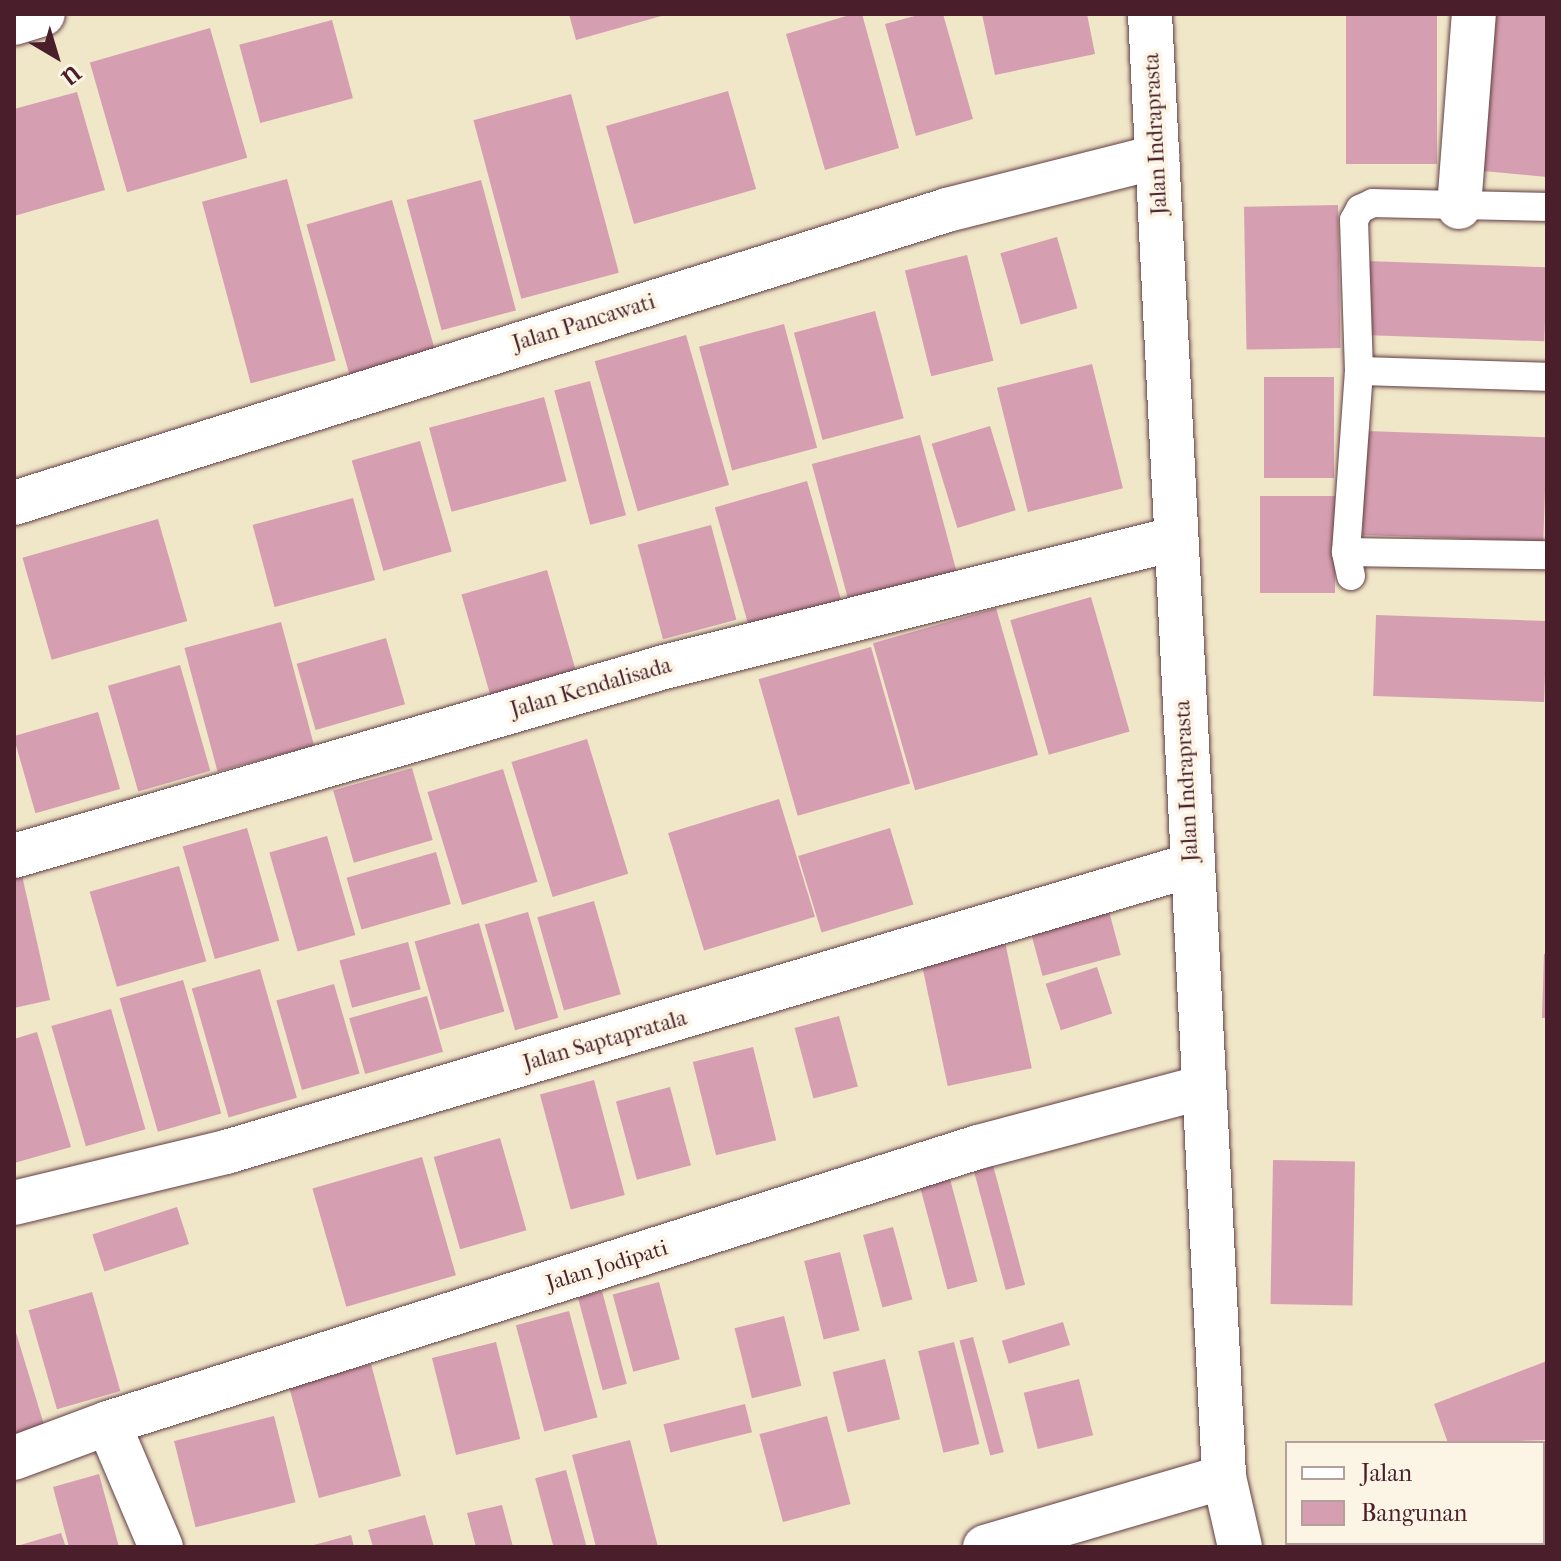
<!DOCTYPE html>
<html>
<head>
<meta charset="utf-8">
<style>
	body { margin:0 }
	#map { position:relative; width:1561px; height:1561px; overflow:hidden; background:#f0e6c8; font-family:"IM FELL French Canon",serif }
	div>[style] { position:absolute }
	.building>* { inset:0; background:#d59fb1; transform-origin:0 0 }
	.roads { filter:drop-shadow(0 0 2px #633d43) drop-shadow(0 0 2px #633d43) }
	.service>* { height:28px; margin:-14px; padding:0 14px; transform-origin:14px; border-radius:14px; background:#fff }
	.minor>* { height:44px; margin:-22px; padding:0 22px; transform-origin:22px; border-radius:22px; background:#fff }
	span { translate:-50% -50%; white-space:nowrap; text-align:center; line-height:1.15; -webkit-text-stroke:8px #fcf5e5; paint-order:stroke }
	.street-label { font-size:22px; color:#4a1f2b }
	.frame { position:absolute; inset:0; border:16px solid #4a1f2b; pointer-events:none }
	.legend { position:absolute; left:1285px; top:1441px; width:260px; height:104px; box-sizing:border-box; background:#fcf5e5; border:2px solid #b59f9b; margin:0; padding:10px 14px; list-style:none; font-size:24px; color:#4a1f2b }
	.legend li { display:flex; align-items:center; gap:16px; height:40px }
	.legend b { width:40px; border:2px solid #b59f9b }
	.north { position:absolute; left:16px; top:16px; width:80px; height:80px; -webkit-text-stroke:6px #fcf5e5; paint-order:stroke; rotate:142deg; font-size:22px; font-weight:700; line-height:32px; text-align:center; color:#4a1f2b }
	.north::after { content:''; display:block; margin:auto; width:28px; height:36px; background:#4a1f2b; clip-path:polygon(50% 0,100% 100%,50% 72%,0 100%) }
</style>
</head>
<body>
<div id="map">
	<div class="building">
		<div style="clip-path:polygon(569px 14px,665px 14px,665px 15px,576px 40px)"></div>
		<div style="clip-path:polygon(853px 14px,862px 14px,899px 148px,825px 170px,786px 34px)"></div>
		<div style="clip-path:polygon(922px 14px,943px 14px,973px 119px,916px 136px,885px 24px)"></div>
		<div style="clip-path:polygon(982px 14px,1087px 14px,1095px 54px,995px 75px)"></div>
		<div style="left:1346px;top:14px;width:91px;height:150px"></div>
		<div style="clip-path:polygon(1496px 14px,1547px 14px,1547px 177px,1483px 171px)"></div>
		<div style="left:332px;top:20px;width:81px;height:96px;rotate:75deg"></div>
		<div style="left:210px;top:28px;width:135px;height:125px;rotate:74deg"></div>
		<div style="left:728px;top:91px;width:102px;height:127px;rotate:74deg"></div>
		<div style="clip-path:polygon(77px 92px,105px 190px,14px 216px,14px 109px)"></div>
		<div style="left:571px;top:94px;width:185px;height:101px;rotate:75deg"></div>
		<div style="left:287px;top:179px;width:188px;height:88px;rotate:75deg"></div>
		<div style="left:481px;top:180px;width:135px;height:77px;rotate:75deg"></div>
		<div style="left:392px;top:200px;width:157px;height:89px;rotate:74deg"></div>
		<div style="left:1338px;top:205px;width:143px;height:94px;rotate:89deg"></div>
		<div style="left:1057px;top:237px;width:74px;height:59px;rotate:74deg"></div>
		<div style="left:967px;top:255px;width:109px;height:64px;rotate:76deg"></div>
		<div style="left:1366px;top:261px;width:181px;height:74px;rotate:2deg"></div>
		<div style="left:875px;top:311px;width:111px;height:84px;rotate:75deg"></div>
		<div style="left:784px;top:324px;width:128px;height:88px;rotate:75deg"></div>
		<div style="left:686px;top:335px;width:156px;height:95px;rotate:74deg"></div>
		<div style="left:1092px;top:364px;width:128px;height:98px;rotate:76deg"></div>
		<div style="left:1334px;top:377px;width:101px;height:70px;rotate:90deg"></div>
		<div style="left:590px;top:381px;width:139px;height:37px;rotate:75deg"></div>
		<div style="left:544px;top:397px;width:87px;height:119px;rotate:75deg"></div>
		<div style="left:990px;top:426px;width:88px;height:61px;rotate:73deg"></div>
		<div style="left:1366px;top:431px;width:181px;height:104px;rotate:2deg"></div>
		<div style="left:920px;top:435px;width:143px;height:112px;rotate:75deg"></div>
		<div style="left:420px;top:441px;width:115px;height:71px;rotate:74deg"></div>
		<div style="left:807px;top:481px;width:134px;height:96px;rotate:74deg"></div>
		<div style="left:1335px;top:496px;width:97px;height:75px;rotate:90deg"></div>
		<div style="left:353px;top:498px;width:85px;height:104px;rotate:75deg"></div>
		<div style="left:158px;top:519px;width:106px;height:141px;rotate:74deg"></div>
		<div style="left:711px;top:525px;width:98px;height:76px;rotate:75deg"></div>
		<div style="left:547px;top:570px;width:106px;height:89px;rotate:74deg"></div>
		<div style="left:1091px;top:597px;width:140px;height:84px;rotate:74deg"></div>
		<div style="left:996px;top:608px;width:153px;height:128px;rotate:74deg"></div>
		<div style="left:1376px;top:615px;width:171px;height:81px;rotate:2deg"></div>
		<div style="left:281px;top:622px;width:128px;height:100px;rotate:75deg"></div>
		<div style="left:386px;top:638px;width:69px;height:93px;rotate:74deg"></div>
		<div style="left:871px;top:647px;width:142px;height:117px;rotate:74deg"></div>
		<div style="left:180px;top:665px;width:110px;height:75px;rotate:74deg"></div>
		<div style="left:98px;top:712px;width:80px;height:88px;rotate:74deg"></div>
		<div style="left:587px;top:739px;width:141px;height:79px;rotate:73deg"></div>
		<div style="left:412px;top:768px;width:75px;height:82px;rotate:74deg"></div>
		<div style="left:503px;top:769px;width:118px;height:79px;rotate:73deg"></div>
		<div style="left:779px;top:799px;width:123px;height:116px;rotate:73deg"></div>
		<div style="left:247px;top:828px;width:117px;height:67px;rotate:74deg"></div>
		<div style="left:890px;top:828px;width:80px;height:96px;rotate:73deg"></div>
		<div style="left:327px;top:836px;width:103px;height:60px;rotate:74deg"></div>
		<div style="left:436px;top:852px;width:54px;height:93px;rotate:74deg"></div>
		<div style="clip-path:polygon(19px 862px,50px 1000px,14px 1008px,14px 863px)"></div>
		<div style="left:179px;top:866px;width:99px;height:93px;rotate:74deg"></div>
		<div style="left:1106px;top:900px;width:57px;height:81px;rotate:75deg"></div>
		<div style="left:594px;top:901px;width:97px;height:59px;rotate:74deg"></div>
		<div style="left:528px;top:912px;width:110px;height:45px;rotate:74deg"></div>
		<div style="left:479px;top:923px;width:92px;height:67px;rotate:74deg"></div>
		<div style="left:408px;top:942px;width:49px;height:71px;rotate:75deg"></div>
		<div style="left:1005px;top:942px;width:129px;height:86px;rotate:78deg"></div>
		<div style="clip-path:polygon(1544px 954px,1547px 954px,1547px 1018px,1542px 1018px)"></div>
		<div style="left:1097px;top:967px;width:49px;height:54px;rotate:72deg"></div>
		<div style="left:260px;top:969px;width:134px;height:71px;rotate:74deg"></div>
		<div style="left:183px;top:980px;width:139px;height:66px;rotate:74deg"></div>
		<div style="left:334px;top:984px;width:93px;height:60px;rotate:74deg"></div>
		<div style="left:427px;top:996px;width:58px;height:81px;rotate:74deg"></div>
		<div style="left:111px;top:1009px;width:125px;height:62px;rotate:74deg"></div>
		<div style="left:839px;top:1016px;width:73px;height:46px;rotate:75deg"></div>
		<div style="clip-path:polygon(37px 1032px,71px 1147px,14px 1163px,14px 1039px)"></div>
		<div style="left:753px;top:1047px;width:96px;height:62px;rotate:76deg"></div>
		<div style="left:594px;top:1080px;width:119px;height:56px;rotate:75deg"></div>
		<div style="left:670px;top:1087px;width:81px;height:56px;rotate:75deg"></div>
		<div style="left:500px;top:1138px;width:96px;height:69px;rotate:74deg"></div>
		<div style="left:422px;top:1157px;width:123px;height:114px;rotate:74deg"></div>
		<div style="left:1273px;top:1160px;width:82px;height:144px;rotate:1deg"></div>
		<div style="left:993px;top:1165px;width:124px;height:20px;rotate:75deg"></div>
		<div style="left:950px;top:1179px;width:106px;height:31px;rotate:75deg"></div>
		<div style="left:177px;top:1207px;width:39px;height:89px;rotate:72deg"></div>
		<div style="left:893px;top:1227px;width:75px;height:31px;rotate:75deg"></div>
		<div style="left:840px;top:1252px;width:81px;height:37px;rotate:76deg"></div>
		<div style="left:659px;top:1282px;width:80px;height:48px;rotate:75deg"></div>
		<div style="left:602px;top:1291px;width:96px;height:25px;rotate:75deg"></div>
		<div style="left:92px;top:1292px;width:103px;height:66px;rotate:74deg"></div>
		<div style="left:569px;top:1311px;width:110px;height:55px;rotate:75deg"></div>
		<div style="left:784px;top:1316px;width:72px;height:51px;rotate:76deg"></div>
		<div style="left:1063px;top:1322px;width:24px;height:64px;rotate:73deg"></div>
		<div style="clip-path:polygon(14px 1326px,45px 1428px,14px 1437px)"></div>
		<div style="left:973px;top:1337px;width:119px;height:14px;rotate:75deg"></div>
		<div style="left:496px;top:1342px;width:100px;height:66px;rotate:76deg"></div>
		<div style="left:954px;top:1342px;width:105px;height:37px;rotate:76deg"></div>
		<div style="left:885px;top:1359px;width:62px;height:54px;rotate:76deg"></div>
		<div style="clip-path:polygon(1547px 1361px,1547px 1440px,1448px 1443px,1434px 1404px)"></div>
		<div style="left:371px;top:1364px;width:116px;height:85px;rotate:75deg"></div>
		<div style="left:1079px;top:1379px;width:58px;height:57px;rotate:76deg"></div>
		<div style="left:745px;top:1404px;width:29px;height:84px;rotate:76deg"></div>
		<div style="left:274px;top:1416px;width:89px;height:103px;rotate:76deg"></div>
		<div style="left:827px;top:1416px;width:91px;height:70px;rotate:75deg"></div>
		<div style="clip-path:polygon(630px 1440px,658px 1547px,596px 1547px,572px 1455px)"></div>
		<div style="left:566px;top:1470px;width:80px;height:32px;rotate:75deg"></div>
		<div style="clip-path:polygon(99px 1474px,119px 1547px,69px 1547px,53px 1487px)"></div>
		<div style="clip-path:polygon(502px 1505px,513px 1547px,476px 1547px,467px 1513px)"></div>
		<div style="clip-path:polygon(425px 1515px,434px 1547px,373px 1547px,368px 1530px)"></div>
		<div style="clip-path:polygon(61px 1533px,66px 1547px,17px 1547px,17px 1546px)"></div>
		<div style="clip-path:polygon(351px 1535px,354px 1547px,310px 1547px,310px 1546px)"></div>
	</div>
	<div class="roads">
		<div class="service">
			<div style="left:1359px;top:371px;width:188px;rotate:1.8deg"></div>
			<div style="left:1346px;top:552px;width:201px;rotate:0.9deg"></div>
			<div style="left:1351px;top:576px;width:25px;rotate:-102deg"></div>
			<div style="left:1346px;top:552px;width:181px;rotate:-85.9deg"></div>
			<div style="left:1359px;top:371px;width:151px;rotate:-91.9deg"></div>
			<div style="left:1354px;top:220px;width:13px;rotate:-61deg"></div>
			<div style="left:1360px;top:209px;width:14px;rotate:-25deg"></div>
			<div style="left:1373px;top:203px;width:174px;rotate:1.3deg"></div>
		</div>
		<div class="minor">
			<div style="left:1150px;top:14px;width:1465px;rotate:87.1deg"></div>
			<div style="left:1224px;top:1477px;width:72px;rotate:77.1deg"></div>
			<div style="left:14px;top:23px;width:30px;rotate:-17deg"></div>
			<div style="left:1459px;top:207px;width:194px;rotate:-85.6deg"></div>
			<div style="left:14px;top:503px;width:978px;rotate:-17.43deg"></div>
			<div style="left:947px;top:210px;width:217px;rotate:-14.2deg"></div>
			<div style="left:14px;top:856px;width:677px;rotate:-16.21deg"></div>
			<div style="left:664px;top:667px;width:526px;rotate:-14.09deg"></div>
			<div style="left:14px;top:1203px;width:218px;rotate:-13.5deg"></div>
			<div style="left:226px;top:1152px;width:1008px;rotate:-16.55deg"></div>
			<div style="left:108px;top:1423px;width:135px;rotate:66.9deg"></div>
			<div style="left:14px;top:1458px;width:100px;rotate:-20.4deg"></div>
			<div style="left:108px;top:1423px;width:913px;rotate:-17.6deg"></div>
			<div style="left:978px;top:1147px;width:233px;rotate:-14.9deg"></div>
			<div style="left:985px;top:1547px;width:249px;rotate:-16.3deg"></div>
		</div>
	</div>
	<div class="street-label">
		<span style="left:1156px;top:134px;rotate:-93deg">Jalan Indraprasta</span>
		<span style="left:584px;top:323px;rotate:-17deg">Jalan Pancawati</span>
		<span style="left:591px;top:688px;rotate:-16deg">Jalan Kendalisada</span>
		<span style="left:1187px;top:781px;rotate:-93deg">Jalan Indraprasta</span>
		<span style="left:605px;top:1041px;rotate:-16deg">Jalan Saptapratala</span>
		<span style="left:607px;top:1266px;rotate:-17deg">Jalan Jodipati</span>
	</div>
	<div class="frame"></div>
	<ul class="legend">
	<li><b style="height:10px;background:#fff"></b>Jalan</li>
	<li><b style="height:22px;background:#d59fb1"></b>Bangunan</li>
	</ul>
	<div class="north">U</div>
</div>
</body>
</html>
